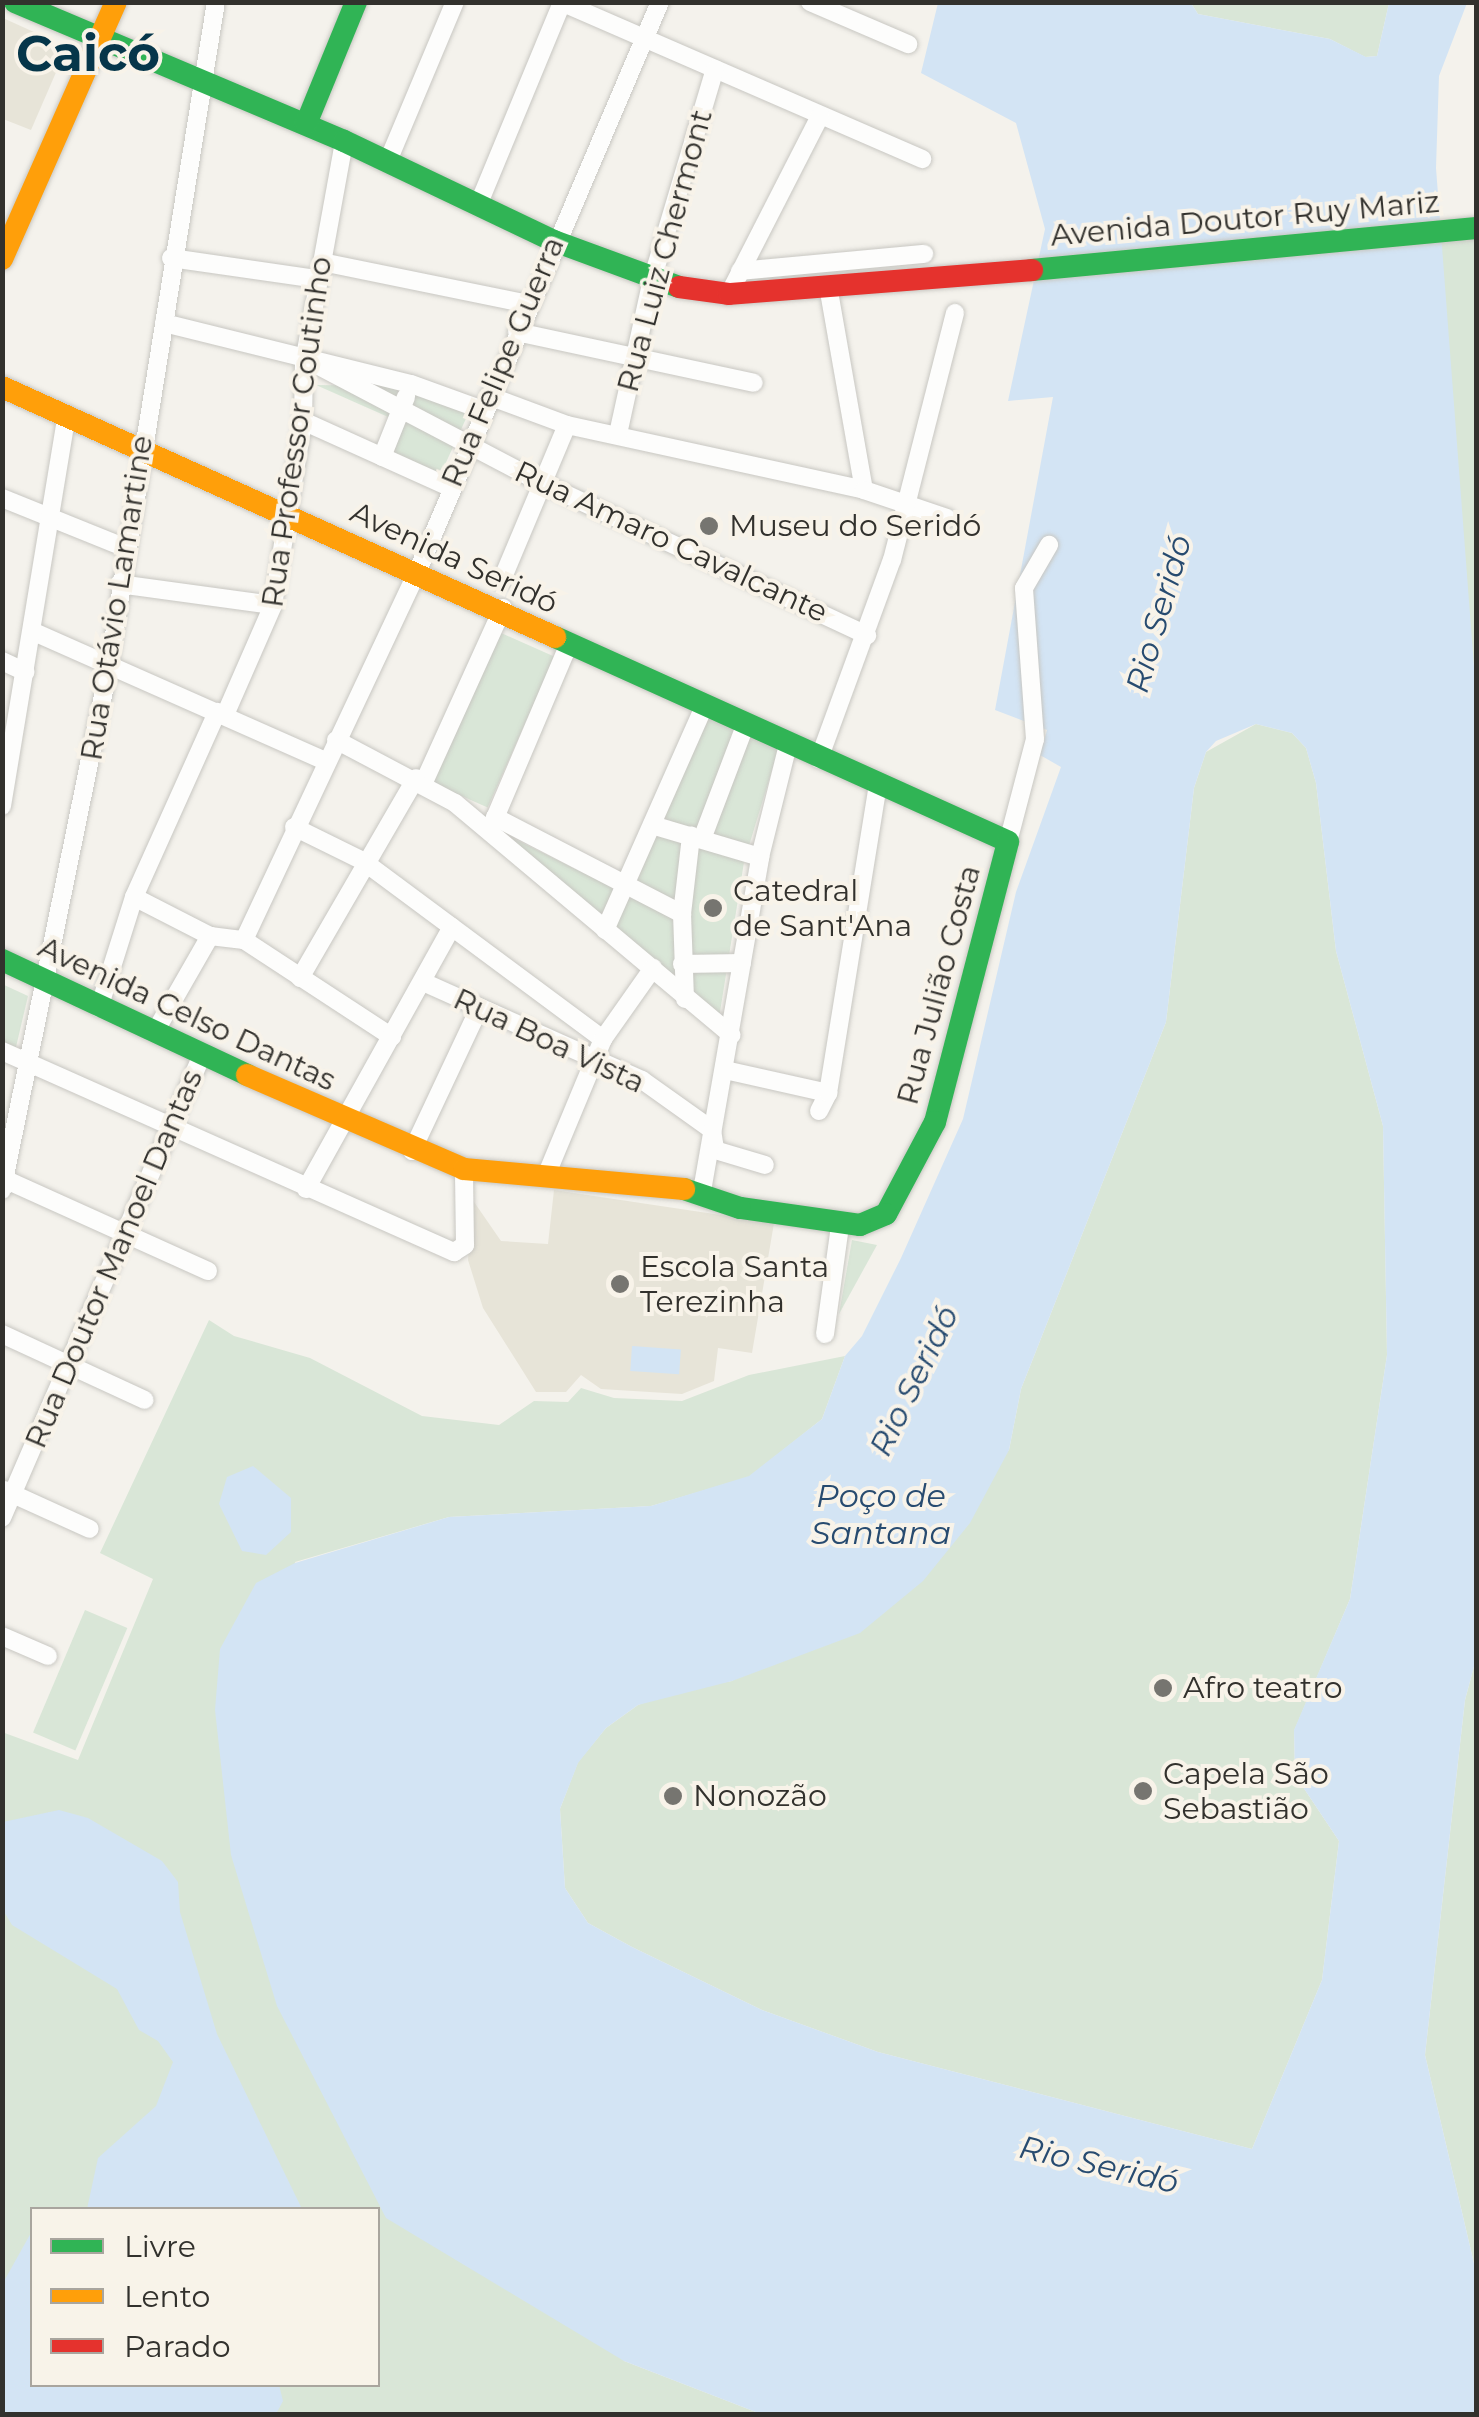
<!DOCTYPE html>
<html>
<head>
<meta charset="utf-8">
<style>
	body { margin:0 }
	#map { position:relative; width:1479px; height:2417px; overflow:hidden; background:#f4f2ec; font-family:Montserrat,sans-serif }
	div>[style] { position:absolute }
	.built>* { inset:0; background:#e7e4d8 }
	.green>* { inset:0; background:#d9e6d7; transform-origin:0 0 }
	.water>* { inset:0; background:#d3e4f4; transform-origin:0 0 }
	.roads { filter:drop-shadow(0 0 2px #c8c7c2) drop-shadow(0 0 2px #c8c7c2) }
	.street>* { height:18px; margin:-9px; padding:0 9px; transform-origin:9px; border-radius:9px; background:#fdfdfc }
	.fast>* { height:22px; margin:-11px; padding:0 11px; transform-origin:11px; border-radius:11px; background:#30b455 }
	.slow>* { height:22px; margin:-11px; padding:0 11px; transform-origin:11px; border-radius:11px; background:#ff9f0a }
	.jam>* { height:22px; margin:-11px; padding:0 11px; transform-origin:11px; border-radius:11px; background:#e5322d }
	.dots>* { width:28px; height:28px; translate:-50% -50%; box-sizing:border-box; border:5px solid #f8f3e9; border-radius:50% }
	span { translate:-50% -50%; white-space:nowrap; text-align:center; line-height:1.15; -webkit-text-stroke:8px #f8f3e9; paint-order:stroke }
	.street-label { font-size:30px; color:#32312d }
	.poi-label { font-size:30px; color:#32312d }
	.left { translate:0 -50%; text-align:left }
	.water-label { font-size:32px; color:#274b70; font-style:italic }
	.town-label { font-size:50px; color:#06364a; font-weight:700 }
	.frame { position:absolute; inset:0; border:5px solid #32312d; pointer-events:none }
	.legend { position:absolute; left:30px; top:2207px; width:350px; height:180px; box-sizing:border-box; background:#f8f3e9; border:2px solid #a9a59e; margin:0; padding:12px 18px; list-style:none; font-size:30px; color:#32312d }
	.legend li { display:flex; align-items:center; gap:20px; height:50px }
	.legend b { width:50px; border:2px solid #a9a59e }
</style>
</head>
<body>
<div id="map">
	<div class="built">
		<div style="clip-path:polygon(3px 18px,67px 47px,31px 130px,3px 119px)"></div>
		<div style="clip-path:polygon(554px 1190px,774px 1223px,752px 1353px,718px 1348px,714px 1381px,682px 1394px,601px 1389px,581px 1375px,566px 1392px,536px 1392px,483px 1308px,468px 1260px,472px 1199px,501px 1241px,548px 1244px)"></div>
	</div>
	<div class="green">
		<div style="clip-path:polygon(1191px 3px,1389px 3px,1377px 56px,1365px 57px,1330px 39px,1198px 14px)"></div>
		<div style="clip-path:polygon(1476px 235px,1476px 693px,1437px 239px)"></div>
		<div style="clip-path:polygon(316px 385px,389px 386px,469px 412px,438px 480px,383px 456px,395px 420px)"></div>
		<div style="left:499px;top:632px;width:61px;height:165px;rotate:24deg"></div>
		<div style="clip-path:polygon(709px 714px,780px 744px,744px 862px,719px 1018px,476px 820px,630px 896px)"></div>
		<div style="clip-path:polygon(1256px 724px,1292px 733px,1306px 748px,1316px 783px,1336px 951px,1383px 1126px,1387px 1355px,1350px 1599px,1294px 1731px,1295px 1775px,1339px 1841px,1322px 1980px,1252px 2149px,878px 2052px,762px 2010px,632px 1947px,588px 1923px,565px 1888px,560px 1809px,578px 1762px,606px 1728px,638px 1705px,674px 1691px,732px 1681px,1009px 1450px,1021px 1389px,1166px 1022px,1194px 788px,1206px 752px)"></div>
		<div style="clip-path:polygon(2px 984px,28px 996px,16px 1047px,3px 1045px)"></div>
		<div style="clip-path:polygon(852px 1240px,877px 1245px,839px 1314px)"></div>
		<div style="clip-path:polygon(evenodd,209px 1320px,234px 1336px,310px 1358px,422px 1416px,499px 1425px,534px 1401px,568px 1402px,581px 1388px,614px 1398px,682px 1401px,749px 1375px,845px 1356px,822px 1419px,749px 1477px,651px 1506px,449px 1517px,295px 1562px,624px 2361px,761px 2414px,3px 2414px,2px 1732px,78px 1760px,153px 1579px,100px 1553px,209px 1320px,32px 2210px,378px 2210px,378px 2384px,32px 2384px,32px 2210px)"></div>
		<div style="left:85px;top:1610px;width:46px;height:133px;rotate:23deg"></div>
		<div style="clip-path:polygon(1476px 1659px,1476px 2272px,1425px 2055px,1465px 1700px)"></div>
	</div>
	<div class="water">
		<div style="clip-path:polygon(evenodd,938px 3px,1191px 3px,1198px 14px,1330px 39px,1366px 57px,1377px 56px,1389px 3px,1467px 3px,1439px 76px,1436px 168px,1476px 693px,1476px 1659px,1465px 1700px,1425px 2055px,1476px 2272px,1476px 2414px,761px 2414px,624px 2361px,386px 2218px,277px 2006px,231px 1855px,215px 1710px,220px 1649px,256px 1583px,295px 1563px,449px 1517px,651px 1506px,749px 1476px,822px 1419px,845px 1356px,862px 1336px,901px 1258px,963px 1119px,1016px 892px,1061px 767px,1040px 755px,1047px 730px,995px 710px,1053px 397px,1008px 401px,1045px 229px,1016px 123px,921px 73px,938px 3px,1256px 724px,1292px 733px,1306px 748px,1316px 783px,1336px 951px,1383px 1126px,1387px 1355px,1350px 1599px,1294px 1730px,1295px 1775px,1339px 1841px,1322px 1980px,1252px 2149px,878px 2052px,762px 2010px,632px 1947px,588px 1923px,565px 1888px,560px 1809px,578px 1763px,606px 1728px,638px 1705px,732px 1681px,860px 1633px,923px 1581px,970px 1523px,1009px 1450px,1021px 1389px,1166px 1022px,1194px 788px,1206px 752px,1216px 741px,1256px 724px)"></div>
		<div style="left:632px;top:1346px;width:49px;height:25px;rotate:4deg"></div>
		<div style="clip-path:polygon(253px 1466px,291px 1498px,291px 1532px,266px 1555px,242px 1551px,219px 1504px,227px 1477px)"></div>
		<div style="clip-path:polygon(59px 1810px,88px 1818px,162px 1861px,178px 1882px,180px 1912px,217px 2034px,302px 2209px,87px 2209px,98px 2158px,156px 2106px,173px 2062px,158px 2041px,139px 2030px,117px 1989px,12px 1925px,3px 1910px,3px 1822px)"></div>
		<div style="clip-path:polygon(32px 2231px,32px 2384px,279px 2385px,283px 2401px,276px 2414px,3px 2414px,3px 2283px)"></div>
	</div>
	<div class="roads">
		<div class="street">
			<div style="left:561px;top:2px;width:394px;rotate:23.5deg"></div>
			<div style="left:810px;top:2px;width:107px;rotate:23.2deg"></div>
			<div style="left:388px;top:161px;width:173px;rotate:-67.2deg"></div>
			<div style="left:479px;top:203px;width:217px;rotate:-67.5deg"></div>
			<div style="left:171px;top:258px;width:148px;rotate:8.2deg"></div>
			<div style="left:322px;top:262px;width:211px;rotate:11.5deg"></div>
			<div style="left:740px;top:271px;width:185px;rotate:-5.3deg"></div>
			<div style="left:828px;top:286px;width:207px;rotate:80deg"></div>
			<div style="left:729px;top:294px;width:200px;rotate:-62.9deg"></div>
			<div style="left:164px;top:323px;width:254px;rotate:13.9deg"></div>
			<div style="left:411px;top:384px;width:77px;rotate:19.9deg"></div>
			<div style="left:517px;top:332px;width:242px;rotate:12.1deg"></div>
			<div style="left:317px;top:365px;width:256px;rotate:27.7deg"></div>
			<div style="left:544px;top:484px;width:357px;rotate:25.1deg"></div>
			<div style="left:489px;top:396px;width:83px;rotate:20.4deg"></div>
			<div style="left:567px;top:425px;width:304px;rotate:12.3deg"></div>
			<div style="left:864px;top:490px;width:88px;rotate:18.6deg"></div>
			<div style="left:303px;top:421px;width:160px;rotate:24.3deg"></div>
			<div style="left:618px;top:434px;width:158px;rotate:-77.6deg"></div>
			<div style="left:652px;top:280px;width:220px;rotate:-73.4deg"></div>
			<div style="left:382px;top:457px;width:65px;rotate:-68.2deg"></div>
			<div style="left:2px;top:498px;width:131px;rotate:22deg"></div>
			<div style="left:501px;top:582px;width:170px;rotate:-67.2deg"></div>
			<div style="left:119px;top:584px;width:155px;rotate:7.8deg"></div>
			<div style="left:34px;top:632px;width:318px;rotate:23.9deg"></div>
			<div style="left:2px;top:661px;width:26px;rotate:25deg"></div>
			<div style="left:225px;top:715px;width:120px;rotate:-66.4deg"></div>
			<div style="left:273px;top:605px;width:186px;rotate:-80.7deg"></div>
			<div style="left:303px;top:421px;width:59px;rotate:-89deg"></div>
			<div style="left:304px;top:362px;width:225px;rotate:-79.7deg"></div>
			<div style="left:336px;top:740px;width:135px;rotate:27.9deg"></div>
			<div style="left:455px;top:803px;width:361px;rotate:40deg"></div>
			<div style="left:819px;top:759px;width:212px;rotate:-69.9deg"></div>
			<div style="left:892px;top:560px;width:255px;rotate:-75.7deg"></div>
			<div style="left:424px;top:782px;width:191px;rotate:-65.6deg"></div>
			<div style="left:2px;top:806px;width:396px;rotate:-80.6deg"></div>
			<div style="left:495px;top:817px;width:211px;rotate:27.4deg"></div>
			<div style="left:492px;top:825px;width:194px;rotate:-67deg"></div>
			<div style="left:652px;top:825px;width:113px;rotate:16.5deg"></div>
			<div style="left:294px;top:827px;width:77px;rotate:26.2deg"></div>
			<div style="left:363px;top:861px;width:299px;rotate:36.6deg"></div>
			<div style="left:702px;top:839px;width:121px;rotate:-69.2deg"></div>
			<div style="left:1008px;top:842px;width:106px;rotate:-75.3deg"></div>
			<div style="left:1035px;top:739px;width:151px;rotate:-94.2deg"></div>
			<div style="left:1024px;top:588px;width:50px;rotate:-59.8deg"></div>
			<div style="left:134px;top:897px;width:85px;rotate:27.2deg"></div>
			<div style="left:210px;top:936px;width:34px;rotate:7deg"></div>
			<div style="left:244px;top:940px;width:177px;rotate:33.2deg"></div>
			<div style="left:605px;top:930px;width:244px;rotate:-66.1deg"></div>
			<div style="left:244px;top:940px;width:409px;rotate:-64.8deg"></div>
			<div style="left:418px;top:570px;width:617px;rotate:-66.92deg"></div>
			<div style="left:682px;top:964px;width:60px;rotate:-1deg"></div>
			<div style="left:300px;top:978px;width:231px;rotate:-59.9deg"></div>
			<div style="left:423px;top:982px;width:240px;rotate:24.1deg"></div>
			<div style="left:642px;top:1080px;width:86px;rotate:35.5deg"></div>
			<div style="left:712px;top:1130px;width:20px;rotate:81deg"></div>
			<div style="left:715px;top:1150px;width:52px;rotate:16.7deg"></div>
			<div style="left:685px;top:999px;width:85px;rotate:-92deg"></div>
			<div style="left:682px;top:914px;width:79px;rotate:-83.4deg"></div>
			<div style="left:99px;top:1008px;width:116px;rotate:-72.5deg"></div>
			<div style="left:134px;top:897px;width:203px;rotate:-65.8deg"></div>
			<div style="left:155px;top:1032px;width:111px;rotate:-60.2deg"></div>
			<div style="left:2px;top:1051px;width:495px;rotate:24deg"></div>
			<div style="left:454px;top:1252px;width:13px;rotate:-32deg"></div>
			<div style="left:465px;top:1245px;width:76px;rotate:-90.8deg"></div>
			<div style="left:725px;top:1070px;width:106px;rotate:12.6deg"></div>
			<div style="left:819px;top:1111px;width:20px;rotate:-63deg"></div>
			<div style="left:828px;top:1093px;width:312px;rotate:-80.8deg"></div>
			<div style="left:412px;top:1151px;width:155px;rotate:-64.8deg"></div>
			<div style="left:546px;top:1176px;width:148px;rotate:-67.4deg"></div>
			<div style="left:603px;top:1039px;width:87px;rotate:-54.8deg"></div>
			<div style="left:2px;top:1178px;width:226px;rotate:24.3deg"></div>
			<div style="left:306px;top:1189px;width:300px;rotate:-60.9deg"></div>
			<div style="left:2px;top:1190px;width:535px;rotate:-78.46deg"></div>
			<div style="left:109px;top:666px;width:673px;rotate:-80.85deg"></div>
			<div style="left:702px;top:1191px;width:339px;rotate:-80.1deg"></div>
			<div style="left:760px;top:857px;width:115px;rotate:-76deg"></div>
			<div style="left:2px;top:1334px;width:157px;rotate:24.8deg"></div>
			<div style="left:825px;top:1334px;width:109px;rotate:-82.1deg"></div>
			<div style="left:4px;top:1490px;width:94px;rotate:24.4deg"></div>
			<div style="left:2px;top:1518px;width:504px;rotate:-66.64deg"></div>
			<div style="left:2px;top:1636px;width:50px;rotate:23.5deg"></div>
		</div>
		<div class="fast">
			<div style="left:15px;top:2px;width:357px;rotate:22.9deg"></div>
			<div style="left:344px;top:141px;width:233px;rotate:25.5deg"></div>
			<div style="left:554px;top:241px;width:133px;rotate:20.2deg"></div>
			<div style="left:306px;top:124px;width:132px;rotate:-67.7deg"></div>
			<div style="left:1032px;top:270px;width:446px;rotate:-5.4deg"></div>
			<div style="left:555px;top:637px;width:497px;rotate:24.3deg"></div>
			<div style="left:1008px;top:842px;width:289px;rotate:104.6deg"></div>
			<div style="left:935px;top:1122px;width:104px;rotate:118deg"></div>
			<div style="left:886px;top:1214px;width:28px;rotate:157deg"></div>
			<div style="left:860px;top:1225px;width:121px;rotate:-171.9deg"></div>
			<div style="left:740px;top:1208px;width:59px;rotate:-161.3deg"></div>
			<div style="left:2px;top:960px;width:271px;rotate:25.1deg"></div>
		</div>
		<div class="slow">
			<div style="left:2px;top:259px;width:281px;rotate:-66.1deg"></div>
			<div style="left:2px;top:387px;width:607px;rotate:24.33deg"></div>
			<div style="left:247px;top:1075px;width:236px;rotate:23.4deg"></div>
			<div style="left:464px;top:1169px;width:221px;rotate:5.2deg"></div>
		</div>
		<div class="jam">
			<div style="left:679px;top:287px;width:50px;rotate:8deg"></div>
			<div style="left:729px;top:294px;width:304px;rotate:-4.5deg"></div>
		</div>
	</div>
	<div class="dots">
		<div style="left:709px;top:526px;background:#767570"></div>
		<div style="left:713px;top:908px;background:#767570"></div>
		<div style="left:620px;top:1284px;background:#767570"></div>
		<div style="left:1163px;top:1688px;background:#767570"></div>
		<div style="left:1143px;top:1791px;background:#767570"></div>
		<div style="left:673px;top:1796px;background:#767570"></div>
	</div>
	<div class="street-label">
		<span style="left:1245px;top:219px;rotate:-5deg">Avenida Doutor Ruy Mariz</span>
		<span style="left:665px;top:251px;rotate:-75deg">Rua Luiz Chermont</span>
		<span style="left:503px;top:362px;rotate:-67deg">Rua Felipe Guerra</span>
		<span style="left:297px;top:432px;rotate:-82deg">Rua Professor Coutinho</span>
		<span style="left:671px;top:542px;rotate:25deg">Rua Amaro Cavalcante</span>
		<span style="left:454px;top:558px;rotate:25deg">Avenida Seridó</span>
		<span style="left:117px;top:598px;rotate:-81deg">Rua Otávio Lamartine</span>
		<span style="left:939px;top:985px;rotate:-75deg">Rua Julião Costa</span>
		<span style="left:187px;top:1014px;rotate:25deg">Avenida Celso Dantas</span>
		<span style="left:549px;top:1041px;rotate:25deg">Rua Boa Vista</span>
		<span style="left:114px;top:1259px;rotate:-67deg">Rua Doutor Manoel Dantas</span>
	</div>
	<div class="poi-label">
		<span class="left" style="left:729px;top:526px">Museu do Seridó</span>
		<span class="left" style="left:733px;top:908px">Catedral<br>de Sant'Ana</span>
		<span class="left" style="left:640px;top:1284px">Escola Santa<br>Terezinha</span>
		<span class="left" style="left:1183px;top:1688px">Afro teatro</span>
		<span class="left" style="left:1163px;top:1791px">Capela São<br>Sebastião</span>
		<span class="left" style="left:693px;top:1796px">Nonozão</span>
	</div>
	<div class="water-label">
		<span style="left:1159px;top:614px;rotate:-74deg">Rio Seridó</span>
		<span style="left:914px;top:1381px;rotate:-64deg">Rio Seridó</span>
		<span style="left:881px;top:1515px">Poço de<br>Santana</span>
		<span style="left:1099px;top:2165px;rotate:13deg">Rio Seridó</span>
	</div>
	<div class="town-label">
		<span style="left:88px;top:54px">Caicó</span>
	</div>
	<div class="frame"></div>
	<ul class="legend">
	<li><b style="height:12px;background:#30b455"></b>Livre</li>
	<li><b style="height:12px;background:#ff9f0a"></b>Lento</li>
	<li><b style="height:12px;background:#e5322d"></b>Parado</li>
	</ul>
</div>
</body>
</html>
